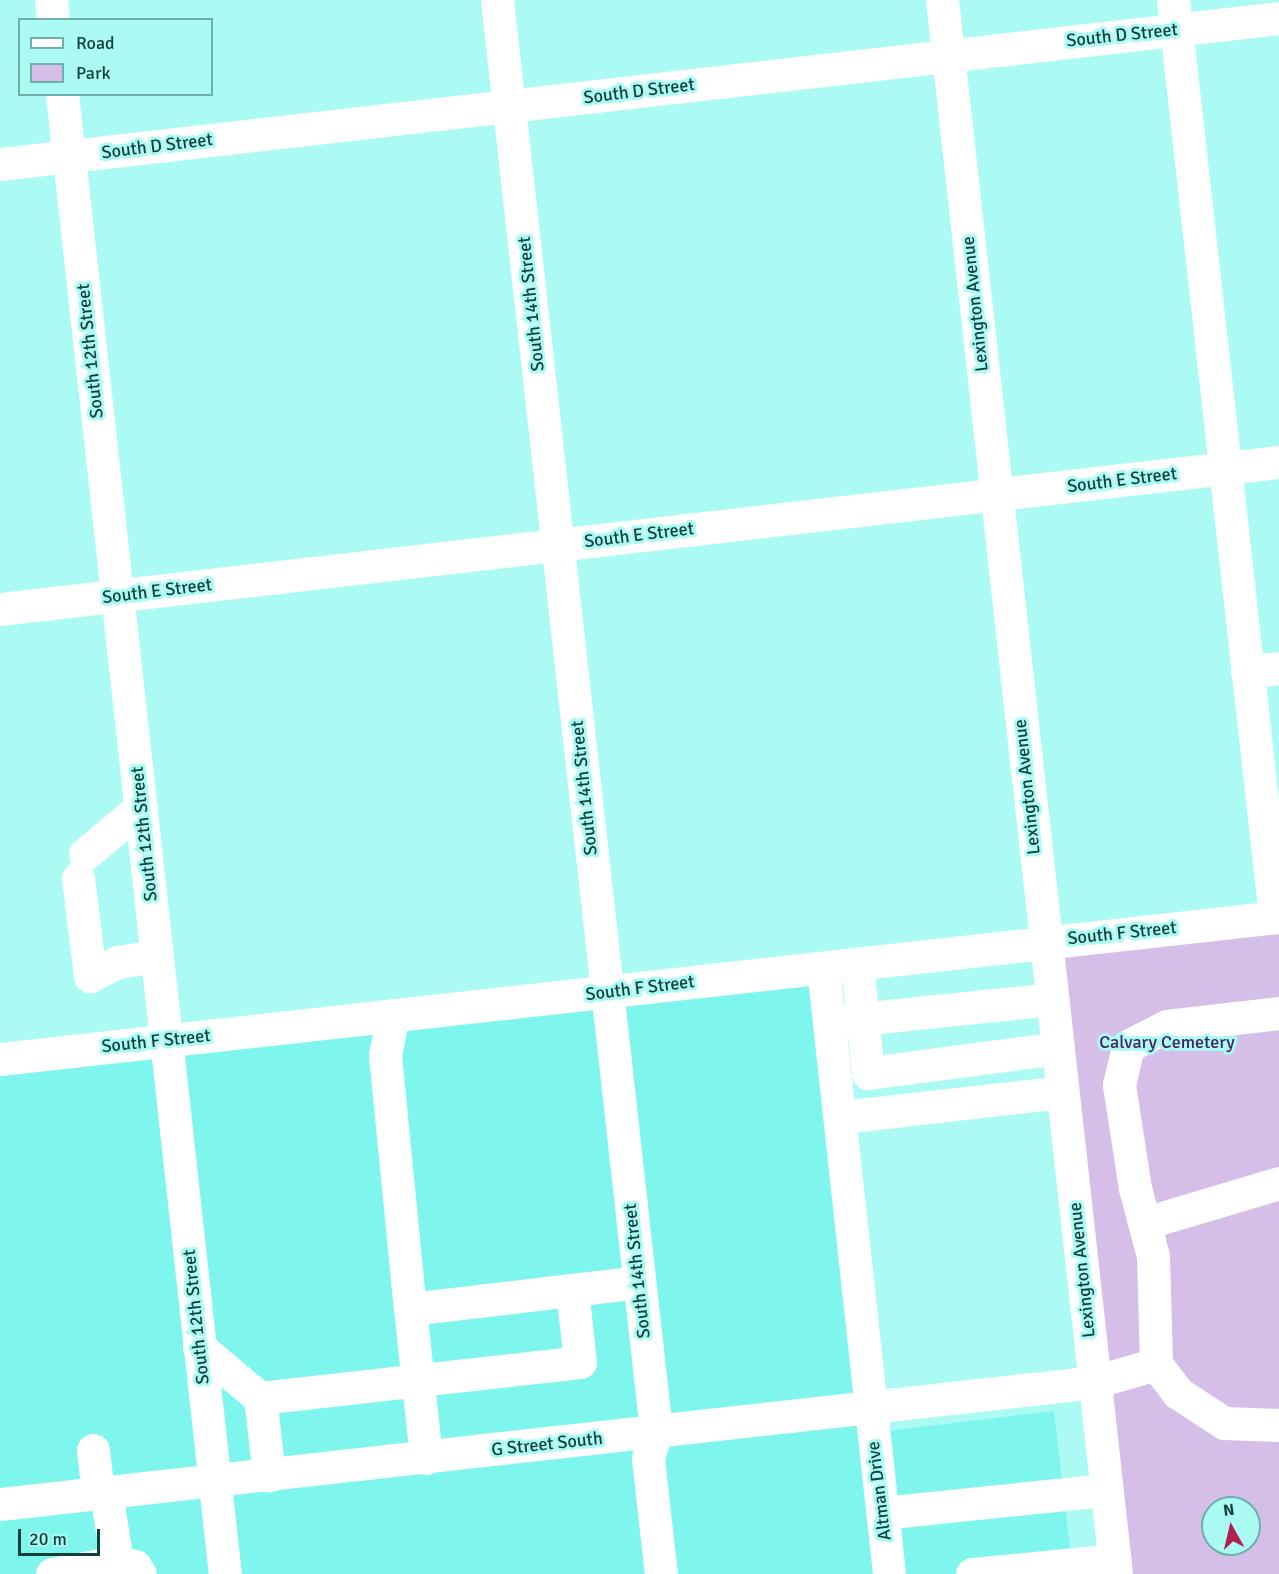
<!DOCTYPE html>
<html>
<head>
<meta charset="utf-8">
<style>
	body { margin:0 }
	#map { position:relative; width:1279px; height:1574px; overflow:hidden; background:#abfbf4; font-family:Signika,sans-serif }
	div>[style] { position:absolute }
	.built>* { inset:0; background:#7ef6ed }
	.green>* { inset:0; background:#d5bfe9 }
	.minor>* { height:33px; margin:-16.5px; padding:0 16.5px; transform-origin:16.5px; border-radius:16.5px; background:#fff }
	span { translate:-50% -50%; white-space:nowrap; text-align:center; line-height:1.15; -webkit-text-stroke:6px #abfbf4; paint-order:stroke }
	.street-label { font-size:18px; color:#103f3c }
	.park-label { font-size:18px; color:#462060 }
	.legend { position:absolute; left:18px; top:18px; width:195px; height:78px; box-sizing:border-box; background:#abfbf4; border:2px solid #6db0aa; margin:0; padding:8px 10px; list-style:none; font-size:18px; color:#103f3c }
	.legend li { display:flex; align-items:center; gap:12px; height:30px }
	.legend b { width:30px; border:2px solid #6db0aa }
	.north { position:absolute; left:1201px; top:1496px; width:60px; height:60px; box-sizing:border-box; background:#abfbf4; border:2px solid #6db0aa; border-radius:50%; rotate:352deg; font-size:16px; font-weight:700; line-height:24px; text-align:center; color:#103f3c }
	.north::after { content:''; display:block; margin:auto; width:21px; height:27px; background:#b2214e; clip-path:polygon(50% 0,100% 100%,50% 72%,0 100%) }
	.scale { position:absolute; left:18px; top:1529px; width:82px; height:27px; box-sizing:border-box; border:3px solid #103f3c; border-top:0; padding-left:8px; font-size:18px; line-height:21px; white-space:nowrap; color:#103f3c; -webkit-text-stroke:4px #abfbf4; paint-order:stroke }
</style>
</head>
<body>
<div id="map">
	<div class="built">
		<div style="clip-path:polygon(833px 976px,887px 1431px,1054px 1411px,1073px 1574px,0 1574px,0 1073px)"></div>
	</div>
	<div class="green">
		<div style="clip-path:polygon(evenodd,1279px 916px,1279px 1574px,1116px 1574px,1044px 942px,1279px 916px,1213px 1508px,1249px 1508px,1249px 1544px,1213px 1544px,1213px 1508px)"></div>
	</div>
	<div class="minor">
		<div style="left:51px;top:0;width:20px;rotate:84deg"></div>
		<div style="left:497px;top:0;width:1441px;rotate:83.66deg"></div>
		<div style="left:656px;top:1432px;width:28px;rotate:107deg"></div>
		<div style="left:648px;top:1459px;width:116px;rotate:83.6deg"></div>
		<div style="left:942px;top:0;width:1584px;rotate:83.69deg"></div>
		<div style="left:1173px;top:0;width:923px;rotate:83.65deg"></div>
		<div style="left:62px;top:94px;width:1489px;rotate:83.72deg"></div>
		<div style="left:0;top:164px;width:1287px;rotate:-6.51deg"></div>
		<div style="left:0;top:609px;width:1287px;rotate:-6.56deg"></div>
		<div style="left:1247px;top:672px;width:32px;rotate:-7deg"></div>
		<div style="left:85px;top:854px;width:73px;rotate:-40deg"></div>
		<div style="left:78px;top:878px;width:99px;rotate:83deg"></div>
		<div style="left:90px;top:976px;width:30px;rotate:-27deg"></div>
		<div style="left:117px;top:962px;width:40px;rotate:-8.5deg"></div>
		<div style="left:857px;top:964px;width:110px;rotate:84.2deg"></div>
		<div style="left:868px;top:1073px;width:191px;rotate:-7.5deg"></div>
		<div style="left:823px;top:968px;width:610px;rotate:83.78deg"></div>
		<div style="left:1279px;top:1013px;width:113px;rotate:173.4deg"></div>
		<div style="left:1167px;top:1026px;width:44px;rotate:152.9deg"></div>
		<div style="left:1128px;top:1046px;width:40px;rotate:103deg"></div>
		<div style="left:1119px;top:1085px;width:104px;rotate:81.2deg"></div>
		<div style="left:1135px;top:1188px;width:70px;rotate:75.2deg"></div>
		<div style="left:1153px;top:1256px;width:108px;rotate:88.4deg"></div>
		<div style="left:1156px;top:1364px;width:36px;rotate:53deg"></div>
		<div style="left:1178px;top:1393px;width:55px;rotate:33.1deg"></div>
		<div style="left:1224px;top:1423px;width:55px;rotate:2.1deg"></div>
		<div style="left:393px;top:1015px;width:41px;rotate:101.3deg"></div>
		<div style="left:385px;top:1055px;width:255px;rotate:84.4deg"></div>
		<div style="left:840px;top:1021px;width:213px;rotate:-5.9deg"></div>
		<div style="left:0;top:1059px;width:1287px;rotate:-6.34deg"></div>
		<div style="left:842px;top:1117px;width:221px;rotate:-6.5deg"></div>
		<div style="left:1145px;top:1223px;width:140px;rotate:-16.6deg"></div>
		<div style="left:199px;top:1347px;width:80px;rotate:39.9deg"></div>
		<div style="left:260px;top:1398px;width:78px;rotate:83.3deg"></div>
		<div style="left:260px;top:1398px;width:322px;rotate:-6.4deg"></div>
		<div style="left:580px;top:1362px;width:72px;rotate:-96.3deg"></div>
		<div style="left:572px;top:1290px;width:67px;rotate:-6.8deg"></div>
		<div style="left:93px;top:1450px;width:44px;rotate:83.5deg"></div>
		<div style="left:426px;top:1458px;width:150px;rotate:-96.1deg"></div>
		<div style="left:410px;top:1309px;width:163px;rotate:-6.7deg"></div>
		<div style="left:106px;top:1493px;width:70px;rotate:80.9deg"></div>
		<div style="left:0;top:1504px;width:1101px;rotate:-6.36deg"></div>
		<div style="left:1094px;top:1382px;width:65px;rotate:-16.2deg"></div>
		<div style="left:882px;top:1513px;width:225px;rotate:-5.9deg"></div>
		<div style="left:52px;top:1574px;width:66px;rotate:-10.5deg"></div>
		<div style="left:117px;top:1562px;width:18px;rotate:13deg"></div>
		<div style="left:135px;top:1566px;width:9px;rotate:58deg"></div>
		<div style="left:972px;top:1574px;width:143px;rotate:-5.6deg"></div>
	</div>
	<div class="street-label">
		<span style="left:1122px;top:35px;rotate:-6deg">South D Street</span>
		<span style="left:639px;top:91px;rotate:-7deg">South D Street</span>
		<span style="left:157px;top:146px;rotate:-7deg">South D Street</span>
		<span style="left:531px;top:304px;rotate:-96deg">South 14th Street</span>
		<span style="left:975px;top:304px;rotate:-96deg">Lexington Avenue</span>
		<span style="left:90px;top:351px;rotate:-96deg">South 12th Street</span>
		<span style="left:1122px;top:480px;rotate:-7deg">South E Street</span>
		<span style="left:639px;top:535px;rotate:-7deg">South E Street</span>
		<span style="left:157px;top:591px;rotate:-7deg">South E Street</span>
		<span style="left:1027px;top:787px;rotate:-96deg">Lexington Avenue</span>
		<span style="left:584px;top:788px;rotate:-96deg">South 14th Street</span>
		<span style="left:144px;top:834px;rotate:-96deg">South 12th Street</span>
		<span style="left:1122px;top:933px;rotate:-6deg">South F Street</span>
		<span style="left:640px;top:988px;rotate:-7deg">South F Street</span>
		<span style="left:156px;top:1041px;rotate:-6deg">South F Street</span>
		<span style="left:1082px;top:1270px;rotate:-96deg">Lexington Avenue</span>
		<span style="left:637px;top:1271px;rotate:-96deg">South 14th Street</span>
		<span style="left:196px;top:1317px;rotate:-96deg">South 12th Street</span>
		<span style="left:547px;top:1444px;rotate:-6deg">G Street South</span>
		<span style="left:879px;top:1491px;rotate:-97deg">Altman Drive</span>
	</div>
	<div class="park-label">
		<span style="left:1167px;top:1042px">Calvary Cemetery</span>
	</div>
	<ul class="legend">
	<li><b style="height:8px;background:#fff"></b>Road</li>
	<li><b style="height:16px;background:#d5bfe9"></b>Park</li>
	</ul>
	<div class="north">N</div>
	<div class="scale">20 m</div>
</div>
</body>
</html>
